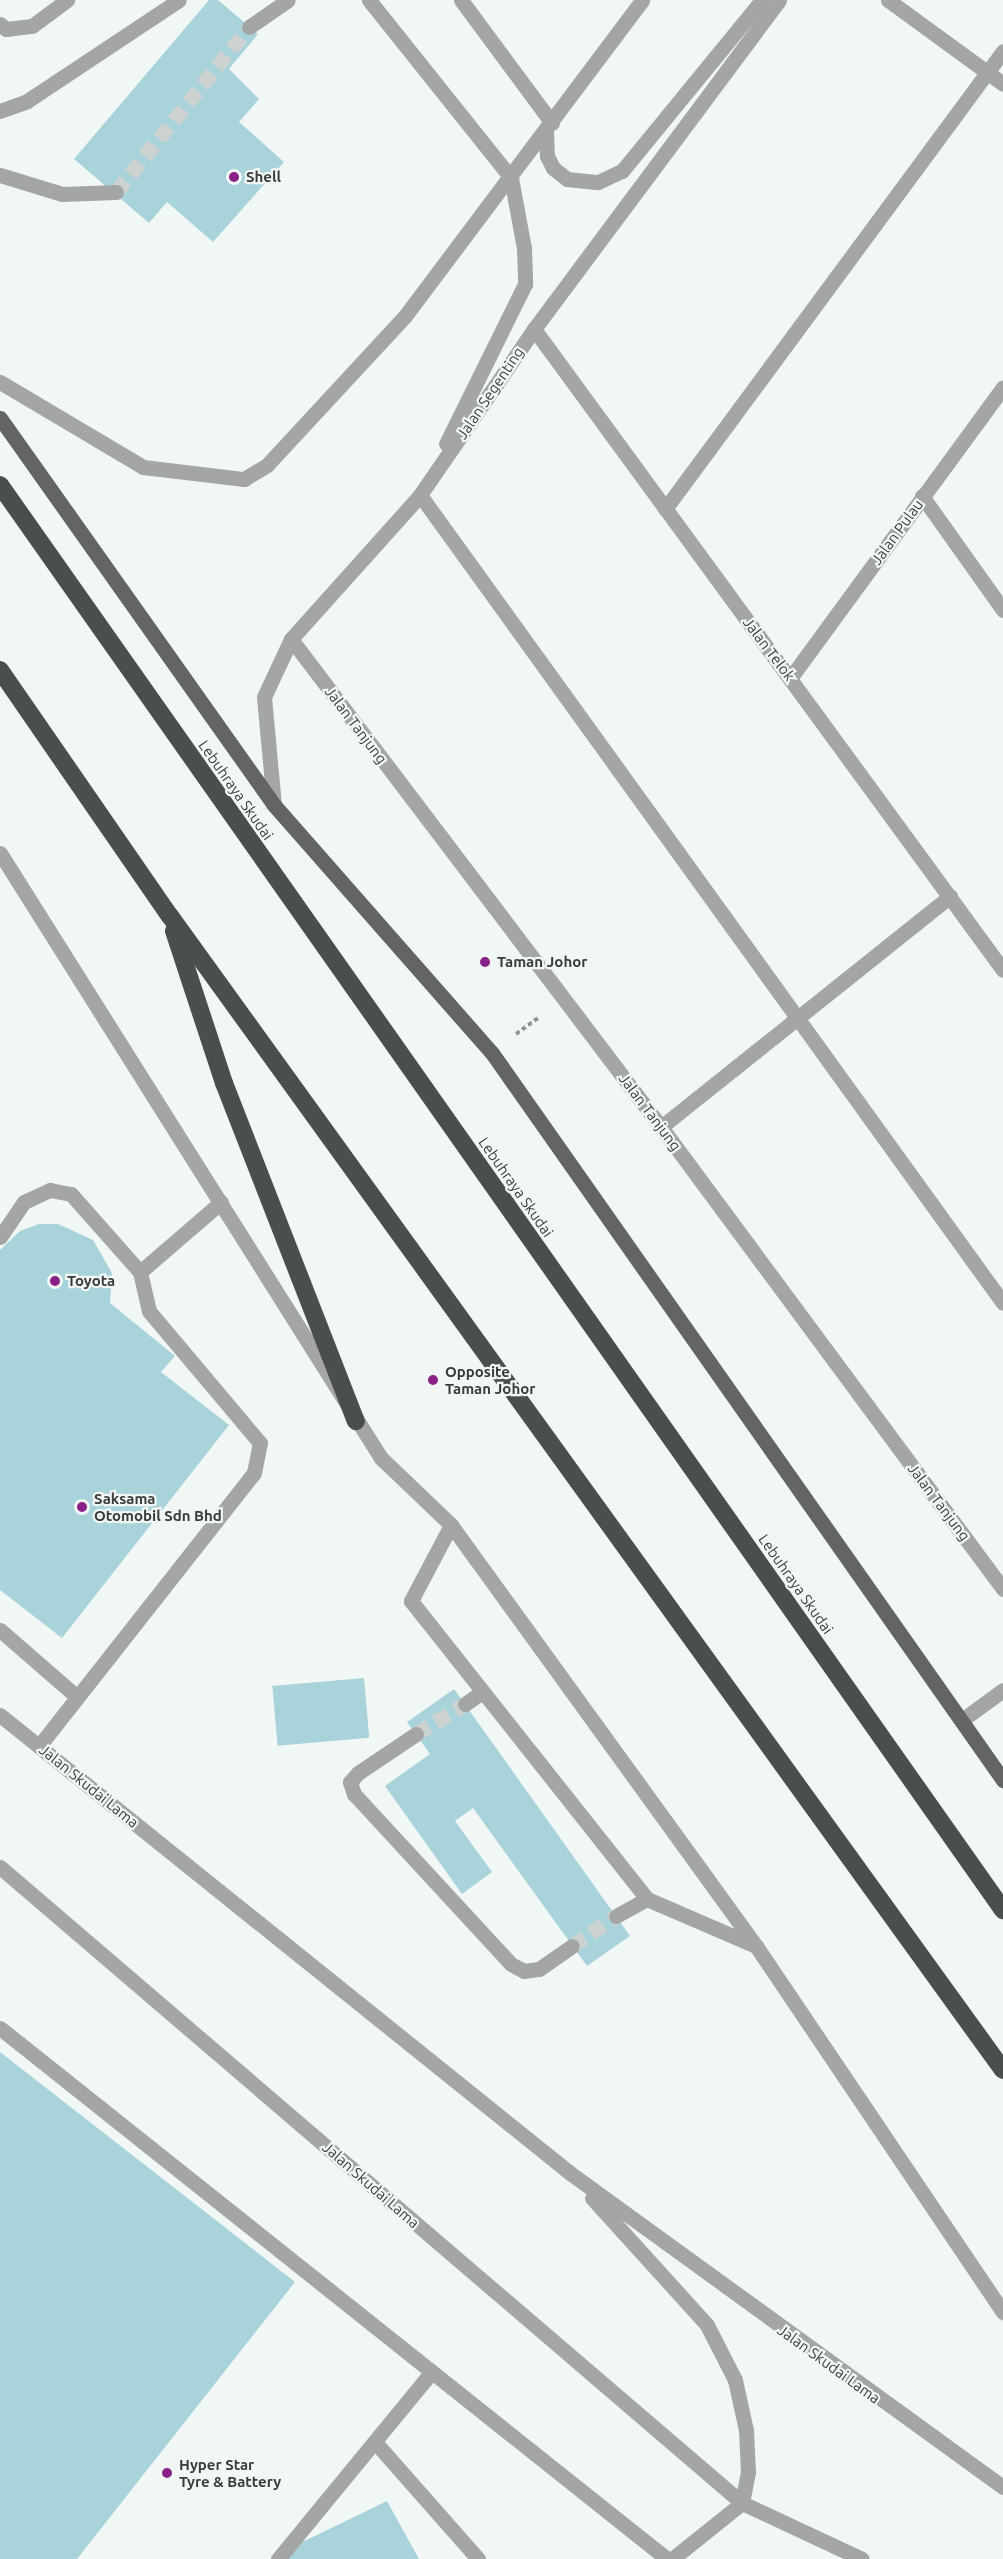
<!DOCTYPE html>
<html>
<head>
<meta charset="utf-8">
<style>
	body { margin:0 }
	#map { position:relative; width:1003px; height:2559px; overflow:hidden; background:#f1f7f5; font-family:Ubuntu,sans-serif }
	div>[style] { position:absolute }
	.building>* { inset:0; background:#a8d3da; transform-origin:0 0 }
	.minor-tunnel>* { height:15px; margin-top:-7.5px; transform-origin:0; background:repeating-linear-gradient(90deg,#ccd2d0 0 15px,transparent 0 23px) }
	.path>* { height:4px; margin-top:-2px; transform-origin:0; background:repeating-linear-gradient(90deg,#909493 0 4.5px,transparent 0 7.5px) }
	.minor>* { height:15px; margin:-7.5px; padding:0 7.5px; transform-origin:7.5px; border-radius:7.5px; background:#a4a6a5 }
	.major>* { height:15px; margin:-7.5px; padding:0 7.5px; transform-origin:7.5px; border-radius:7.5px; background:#626563 }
	.highway>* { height:18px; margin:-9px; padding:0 9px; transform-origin:9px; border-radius:9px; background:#4b4f4c }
	.dots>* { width:16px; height:16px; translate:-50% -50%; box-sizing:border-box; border:3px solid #f1f7f5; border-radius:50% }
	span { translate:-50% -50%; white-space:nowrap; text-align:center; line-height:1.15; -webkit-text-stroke:4.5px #f1f7f5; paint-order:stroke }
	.poi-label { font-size:15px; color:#3a3c3c; font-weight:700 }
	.left { translate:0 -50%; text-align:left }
	.street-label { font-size:15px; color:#3a3c3c }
</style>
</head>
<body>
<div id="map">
	<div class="building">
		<div style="clip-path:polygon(209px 0,218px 0,258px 34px,229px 69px,259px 99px,239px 122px,284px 162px,213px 242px,167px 202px,149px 223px,74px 159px)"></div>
		<div style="clip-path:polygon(39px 1224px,58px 1224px,93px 1240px,112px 1273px,110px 1303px,175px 1356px,161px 1372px,229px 1425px,62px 1638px,0 1590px,0 1250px,20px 1231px)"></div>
		<div style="left:364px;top:1678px;width:60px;height:92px;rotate:85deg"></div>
		<div style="clip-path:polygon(454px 1689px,630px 1936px,587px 1966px,473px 1808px,455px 1821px,492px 1872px,462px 1894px,385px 1786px,430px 1754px,407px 1722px)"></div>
		<div style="clip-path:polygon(0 2052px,295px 2282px,77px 2559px,0 2559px)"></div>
		<div style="clip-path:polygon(387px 2501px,419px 2559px,282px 2559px,290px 2548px)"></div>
	</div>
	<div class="minor-tunnel">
		<div style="left:116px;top:192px;width:212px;rotate:-51.1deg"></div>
		<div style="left:416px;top:1734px;width:57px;rotate:-31.5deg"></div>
		<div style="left:572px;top:1946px;width:53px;rotate:-34.3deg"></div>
	</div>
	<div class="path">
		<div style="left:516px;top:1034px;width:29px;rotate:-36deg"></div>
	</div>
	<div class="minor">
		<div style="left:369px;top:0;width:228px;rotate:51.4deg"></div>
		<div style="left:511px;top:178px;width:71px;rotate:79.5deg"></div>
		<div style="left:524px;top:248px;width:36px;rotate:88deg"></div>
		<div style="left:525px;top:284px;width:178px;rotate:116.3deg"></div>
		<div style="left:461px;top:0;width:153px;rotate:53.5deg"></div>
		<div style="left:888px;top:0;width:142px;rotate:36.1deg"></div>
		<div style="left:0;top:24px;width:8px;rotate:40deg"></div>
		<div style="left:6px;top:29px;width:26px;rotate:-7deg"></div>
		<div style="left:32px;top:26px;width:44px;rotate:-36.6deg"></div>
		<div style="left:249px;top:27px;width:47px;rotate:-34.7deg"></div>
		<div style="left:0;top:111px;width:29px;rotate:-20deg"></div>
		<div style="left:27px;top:101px;width:182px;rotate:-33.6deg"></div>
		<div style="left:546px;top:130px;width:26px;rotate:88deg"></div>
		<div style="left:547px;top:156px;width:13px;rotate:63deg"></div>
		<div style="left:553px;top:168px;width:18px;rotate:38deg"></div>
		<div style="left:567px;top:179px;width:31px;rotate:6deg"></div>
		<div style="left:598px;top:182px;width:26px;rotate:-25deg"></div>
		<div style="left:622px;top:171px;width:221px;rotate:-50.7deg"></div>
		<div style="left:0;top:175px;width:65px;rotate:17deg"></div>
		<div style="left:62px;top:194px;width:54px;rotate:-2.1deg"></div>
		<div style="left:534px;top:329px;width:794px;rotate:53.81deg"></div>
		<div style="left:0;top:382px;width:166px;rotate:30.7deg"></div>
		<div style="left:143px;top:467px;width:102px;rotate:6.8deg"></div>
		<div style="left:244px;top:479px;width:27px;rotate:-31deg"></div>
		<div style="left:267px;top:465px;width:203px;rotate:-47.2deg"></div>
		<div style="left:405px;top:316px;width:395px;rotate:-53.1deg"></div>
		<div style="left:420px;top:495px;width:996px;rotate:54.19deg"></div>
		<div style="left:922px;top:496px;width:140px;rotate:54.6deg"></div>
		<div style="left:665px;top:509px;width:569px;rotate:-53.57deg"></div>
		<div style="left:291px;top:639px;width:612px;rotate:52.83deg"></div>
		<div style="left:661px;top:1127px;width:575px;rotate:53.49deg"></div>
		<div style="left:791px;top:677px;width:359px;rotate:-53.8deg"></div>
		<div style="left:274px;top:805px;width:108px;rotate:-95.3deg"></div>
		<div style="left:264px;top:697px;width:64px;rotate:-65deg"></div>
		<div style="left:291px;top:639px;width:193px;rotate:-48.1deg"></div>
		<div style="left:420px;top:495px;width:201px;rotate:-55.5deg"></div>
		<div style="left:534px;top:329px;width:410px;rotate:-53.3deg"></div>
		<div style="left:0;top:853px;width:715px;rotate:57.8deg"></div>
		<div style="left:381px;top:1458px;width:97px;rotate:43.7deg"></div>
		<div style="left:451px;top:1525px;width:520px;rotate:54.08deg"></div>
		<div style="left:756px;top:1946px;width:442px;rotate:56deg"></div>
		<div style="left:661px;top:1127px;width:370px;rotate:-38.6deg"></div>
		<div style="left:0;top:1237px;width:42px;rotate:-55.6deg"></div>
		<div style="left:24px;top:1202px;width:29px;rotate:-25deg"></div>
		<div style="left:50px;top:1190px;width:21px;rotate:11deg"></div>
		<div style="left:71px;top:1194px;width:104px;rotate:48.5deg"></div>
		<div style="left:451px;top:1525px;width:86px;rotate:117.8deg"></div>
		<div style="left:411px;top:1601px;width:380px;rotate:51.6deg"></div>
		<div style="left:647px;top:1899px;width:119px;rotate:23.3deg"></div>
		<div style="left:0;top:1630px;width:102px;rotate:41deg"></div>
		<div style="left:465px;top:1704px;width:21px;rotate:-35deg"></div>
		<div style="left:0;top:1715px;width:731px;rotate:38.78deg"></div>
		<div style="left:570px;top:2173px;width:535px;rotate:35.95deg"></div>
		<div style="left:962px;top:1720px;width:51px;rotate:-36.2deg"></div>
		<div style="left:416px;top:1734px;width:70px;rotate:146.1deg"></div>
		<div style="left:358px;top:1773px;width:12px;rotate:132deg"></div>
		<div style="left:350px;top:1782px;width:13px;rotate:72deg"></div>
		<div style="left:354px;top:1794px;width:231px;rotate:47.3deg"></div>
		<div style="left:511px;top:1964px;width:15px;rotate:28deg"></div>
		<div style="left:524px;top:1971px;width:15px;rotate:-8deg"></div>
		<div style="left:539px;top:1969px;width:40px;rotate:-34.9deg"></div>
		<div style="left:39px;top:1746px;width:347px;rotate:-51.8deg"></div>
		<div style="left:254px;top:1473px;width:31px;rotate:-79deg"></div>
		<div style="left:260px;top:1443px;width:172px;rotate:-130.1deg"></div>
		<div style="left:149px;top:1311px;width:40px;rotate:-103deg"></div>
		<div style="left:140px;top:1272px;width:107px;rotate:-40.8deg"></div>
		<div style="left:0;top:1867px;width:977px;rotate:40.6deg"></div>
		<div style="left:742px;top:2503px;width:132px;rotate:25deg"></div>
		<div style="left:616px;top:1916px;width:35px;rotate:-29deg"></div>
		<div style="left:0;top:2028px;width:853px;rotate:38.52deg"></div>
		<div style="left:592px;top:2198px;width:171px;rotate:47.8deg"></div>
		<div style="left:707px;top:2325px;width:62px;rotate:63deg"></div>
		<div style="left:735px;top:2380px;width:51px;rotate:77.6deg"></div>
		<div style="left:746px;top:2430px;width:42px;rotate:87.3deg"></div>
		<div style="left:748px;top:2472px;width:32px;rotate:101deg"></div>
		<div style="left:375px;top:2442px;width:156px;rotate:48.6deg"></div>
		<div style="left:278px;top:2559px;width:241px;rotate:-50.6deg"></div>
		<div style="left:672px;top:2559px;width:90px;rotate:-38.7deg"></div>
	</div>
	<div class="major">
		<div style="left:0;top:418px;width:474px;rotate:54.7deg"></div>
		<div style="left:274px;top:805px;width:330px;rotate:48.7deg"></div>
		<div style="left:492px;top:1053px;width:889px;rotate:54.9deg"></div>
	</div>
	<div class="highway">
		<div style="left:0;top:485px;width:1743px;rotate:54.86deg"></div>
		<div style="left:0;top:670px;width:299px;rotate:55.4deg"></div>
		<div style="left:170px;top:916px;width:1423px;rotate:54.18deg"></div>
		<div style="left:174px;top:931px;width:160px;rotate:71.8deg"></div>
		<div style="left:224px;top:1083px;width:363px;rotate:68.7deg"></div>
	</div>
	<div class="dots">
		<div style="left:234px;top:177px;background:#8a2187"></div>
		<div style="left:485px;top:962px;background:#8a2187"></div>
		<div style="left:55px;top:1281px;background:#8a2187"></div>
		<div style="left:433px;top:1380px;background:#8a2187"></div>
		<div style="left:82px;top:1507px;background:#8a2187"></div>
		<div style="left:167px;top:2473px;background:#8a2187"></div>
	</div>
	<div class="poi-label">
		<span class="left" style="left:246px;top:177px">Shell</span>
		<span class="left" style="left:497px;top:962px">Taman Johor</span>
		<span class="left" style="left:67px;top:1281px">Toyota</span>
		<span class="left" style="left:445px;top:1380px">Opposite<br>Taman Johor</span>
		<span class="left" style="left:94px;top:1507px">Saksama<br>Otomobil Sdn Bhd</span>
		<span class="left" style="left:179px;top:2473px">Hyper Star<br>Tyre &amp; Battery</span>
	</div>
	<div class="street-label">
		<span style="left:490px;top:393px;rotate:-56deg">Jalan Segenting</span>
		<span style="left:897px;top:532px;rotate:-54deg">Jalan Pulau</span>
		<span style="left:769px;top:649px;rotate:53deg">Jalan Telok</span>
		<span style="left:356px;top:725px;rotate:53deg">Jalan Tanjung</span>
		<span style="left:236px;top:790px;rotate:55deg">Lebuhraya Skudai</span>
		<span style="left:650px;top:1112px;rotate:53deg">Jalan Tanjung</span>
		<span style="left:516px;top:1187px;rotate:55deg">Lebuhraya Skudai</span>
		<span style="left:939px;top:1502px;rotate:53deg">Jalan Tanjung</span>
		<span style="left:796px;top:1584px;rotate:55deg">Lebuhraya Skudai</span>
		<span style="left:89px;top:1786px;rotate:39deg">Jalan Skudai Lama</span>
		<span style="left:371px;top:2185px;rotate:41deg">Jalan Skudai Lama</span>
		<span style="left:829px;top:2364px;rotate:36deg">Jalan Skudai Lama</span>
	</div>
</div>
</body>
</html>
